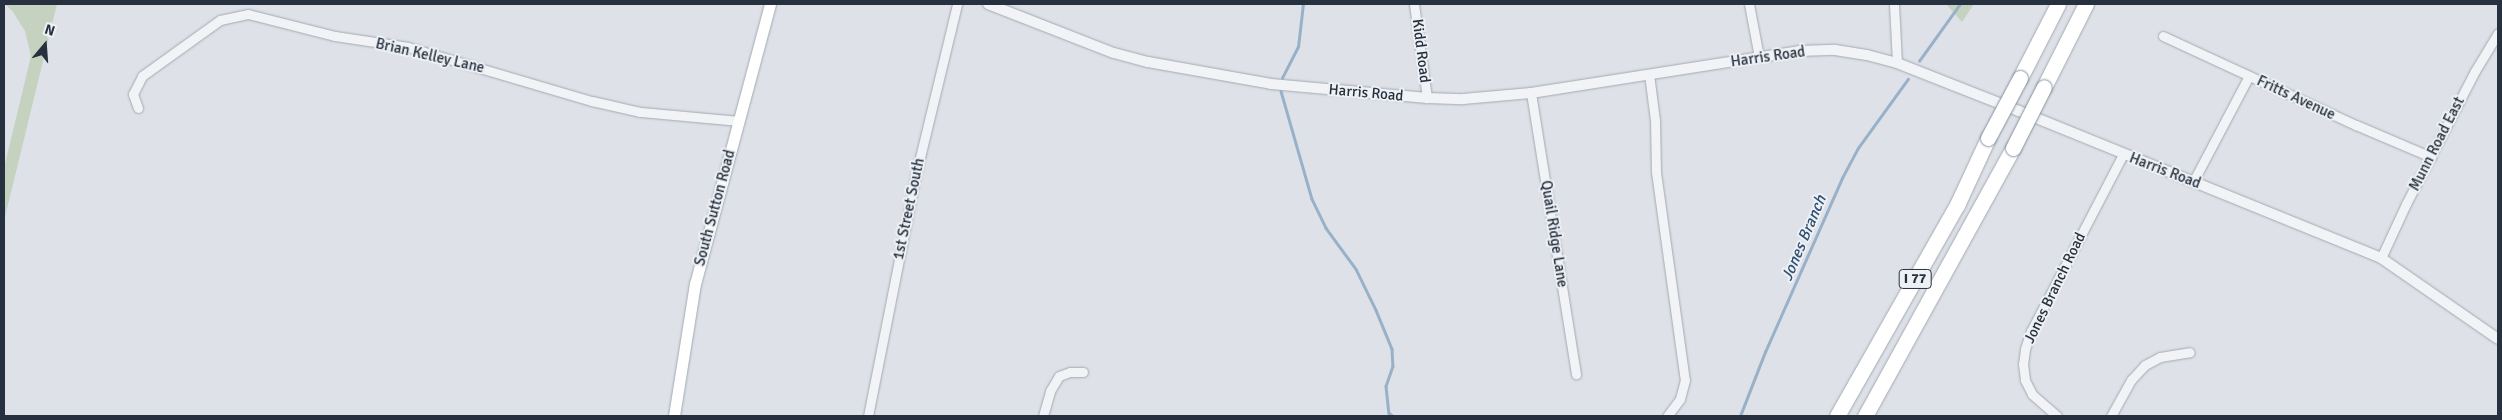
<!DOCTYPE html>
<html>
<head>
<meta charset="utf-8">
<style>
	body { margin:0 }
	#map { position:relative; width:2502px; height:420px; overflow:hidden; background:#dee2e8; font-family:Signika,sans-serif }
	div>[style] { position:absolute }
	.green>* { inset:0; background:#c4d2bf }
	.stream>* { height:2.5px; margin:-1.25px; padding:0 1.25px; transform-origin:1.25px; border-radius:1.25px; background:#98b1c9 }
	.roads { filter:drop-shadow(0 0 1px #a3a9b2) drop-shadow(0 0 1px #a3a9b2) }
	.minor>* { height:9px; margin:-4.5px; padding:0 4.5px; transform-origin:4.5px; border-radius:4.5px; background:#f1f3f6 }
	.tertiary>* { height:10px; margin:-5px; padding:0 5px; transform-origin:5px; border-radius:5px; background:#f1f3f6 }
	.secondary>* { height:11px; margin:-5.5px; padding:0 5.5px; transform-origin:5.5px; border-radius:5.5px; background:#fff }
	.motorway>* { height:15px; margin:-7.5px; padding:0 7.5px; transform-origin:7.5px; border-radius:7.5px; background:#fff }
	.bridges { filter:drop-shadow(0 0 1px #85909f) drop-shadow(0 0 1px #85909f) }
	.motorway-bridge>* { height:15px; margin:-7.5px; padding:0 7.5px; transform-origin:7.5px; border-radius:7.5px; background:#fff }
	span { translate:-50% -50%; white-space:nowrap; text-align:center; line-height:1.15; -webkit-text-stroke:4px #edf1f5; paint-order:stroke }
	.shield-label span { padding:1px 4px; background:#edf1f5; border:1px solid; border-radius:4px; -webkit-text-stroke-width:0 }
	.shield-label { font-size:14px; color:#27303f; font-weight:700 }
	.street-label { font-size:15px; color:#27303f }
	.water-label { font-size:16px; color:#315073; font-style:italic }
	.frame { position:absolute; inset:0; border:5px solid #27303f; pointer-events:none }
	.north { position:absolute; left:20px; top:20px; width:50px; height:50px; -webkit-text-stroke:4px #edf1f5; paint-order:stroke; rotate:18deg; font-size:14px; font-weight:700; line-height:20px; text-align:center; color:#27303f }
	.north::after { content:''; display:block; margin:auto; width:18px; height:22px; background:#27303f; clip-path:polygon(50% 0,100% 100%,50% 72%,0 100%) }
</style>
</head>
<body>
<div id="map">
	<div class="green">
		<div style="clip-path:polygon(5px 4px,57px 4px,4px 221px,4px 168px,31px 56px,25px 31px,13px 12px)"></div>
		<div style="clip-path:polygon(1946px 4px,1974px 4px,1962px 22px)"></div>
	</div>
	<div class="stream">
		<div style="left:1919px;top:61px;width:70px;rotate:-54.3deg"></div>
		<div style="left:1282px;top:78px;width:35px;rotate:-63deg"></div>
		<div style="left:1298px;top:47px;width:43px;rotate:-83.4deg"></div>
		<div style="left:1281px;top:91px;width:112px;rotate:74deg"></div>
		<div style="left:1312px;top:199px;width:32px;rotate:64deg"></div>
		<div style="left:1326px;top:228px;width:51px;rotate:53.8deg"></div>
		<div style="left:1356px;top:269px;width:46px;rotate:64deg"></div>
		<div style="left:1376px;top:310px;width:42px;rotate:67.7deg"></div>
		<div style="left:1392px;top:349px;width:17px;rotate:87deg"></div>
		<div style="left:1393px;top:366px;width:21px;rotate:109deg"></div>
		<div style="left:1386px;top:386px;width:27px;rotate:84deg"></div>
		<div style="left:1389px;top:413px;width:5px;rotate:37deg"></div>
		<div style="left:1740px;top:416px;width:69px;rotate:-68.7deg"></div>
		<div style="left:1765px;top:352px;width:190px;rotate:-66.1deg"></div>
		<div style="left:1842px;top:178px;width:34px;rotate:-62deg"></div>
		<div style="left:1858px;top:148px;width:85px;rotate:-54.1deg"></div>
	</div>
	<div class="roads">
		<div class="minor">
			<div style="left:1414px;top:4px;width:95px;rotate:82.1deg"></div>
			<div style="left:1749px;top:4px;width:54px;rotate:79.3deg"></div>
			<div style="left:1894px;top:4px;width:59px;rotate:87.1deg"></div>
			<div style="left:2163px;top:36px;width:213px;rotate:24.8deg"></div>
			<div style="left:2356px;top:125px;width:82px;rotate:23.1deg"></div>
			<div style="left:1649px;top:74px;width:46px;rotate:82.6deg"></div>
			<div style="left:1655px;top:120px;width:52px;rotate:88.9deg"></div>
			<div style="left:1656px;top:172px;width:210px;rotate:82.1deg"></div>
			<div style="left:1685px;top:380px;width:20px;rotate:105deg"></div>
			<div style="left:1680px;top:399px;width:21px;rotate:127deg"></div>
			<div style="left:1531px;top:93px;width:285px;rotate:80.9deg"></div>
			<div style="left:138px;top:108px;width:15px;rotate:-110deg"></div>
			<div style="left:133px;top:94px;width:20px;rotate:-63deg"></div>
			<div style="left:142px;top:76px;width:96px;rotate:-35.7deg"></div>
			<div style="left:220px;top:20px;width:29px;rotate:-12deg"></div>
			<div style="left:248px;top:14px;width:90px;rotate:14.2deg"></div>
			<div style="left:335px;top:36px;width:74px;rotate:8.6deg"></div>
			<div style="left:408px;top:47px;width:192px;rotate:16.4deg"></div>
			<div style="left:592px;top:101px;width:49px;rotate:12.9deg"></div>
			<div style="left:640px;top:112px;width:98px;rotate:5.2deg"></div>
			<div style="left:2193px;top:182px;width:120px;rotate:-62.2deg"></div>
			<div style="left:2381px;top:258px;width:60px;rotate:-65.2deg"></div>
			<div style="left:2406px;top:204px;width:150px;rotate:-62.6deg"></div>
			<div style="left:2475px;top:71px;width:44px;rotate:-58.8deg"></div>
			<div style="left:868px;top:416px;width:247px;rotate:-78.8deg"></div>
			<div style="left:916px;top:174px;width:175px;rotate:-76.4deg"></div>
			<div style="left:1043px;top:416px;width:26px;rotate:-74deg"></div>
			<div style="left:1050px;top:391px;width:17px;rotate:-59deg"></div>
			<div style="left:1059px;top:376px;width:12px;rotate:-20deg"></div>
			<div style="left:1070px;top:372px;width:13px"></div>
			<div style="left:2057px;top:416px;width:33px;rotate:-139deg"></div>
			<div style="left:2032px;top:394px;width:16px;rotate:-117deg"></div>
			<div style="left:2025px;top:380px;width:16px;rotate:-97deg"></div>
			<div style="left:2023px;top:364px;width:15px;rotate:-82deg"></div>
			<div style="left:2025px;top:349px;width:19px;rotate:-72deg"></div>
			<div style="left:2031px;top:331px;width:199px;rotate:-62.5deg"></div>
			<div style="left:2111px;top:416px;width:41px;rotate:-60.9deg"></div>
			<div style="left:2131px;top:380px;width:21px;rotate:-47deg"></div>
			<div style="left:2145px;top:365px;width:17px;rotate:-28deg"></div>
			<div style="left:2160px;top:357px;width:30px;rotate:-9deg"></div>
		</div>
		<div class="tertiary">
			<div style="left:988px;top:4px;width:135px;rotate:21.3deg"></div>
			<div style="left:1114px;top:53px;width:35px;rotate:15deg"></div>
			<div style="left:1148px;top:62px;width:125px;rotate:10.1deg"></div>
			<div style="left:1271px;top:84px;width:157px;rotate:5.1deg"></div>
			<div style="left:1427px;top:98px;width:36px;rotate:2deg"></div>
			<div style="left:1463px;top:99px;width:68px;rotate:-5deg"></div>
			<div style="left:1531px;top:93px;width:271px;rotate:-8.9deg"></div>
			<div style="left:1799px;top:51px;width:36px;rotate:-2deg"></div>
			<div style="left:1835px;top:50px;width:32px;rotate:9deg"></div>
			<div style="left:1867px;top:55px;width:31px;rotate:15deg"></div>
			<div style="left:1897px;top:63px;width:131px;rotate:21.5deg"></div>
			<div style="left:2019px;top:111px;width:391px;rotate:22.1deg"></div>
			<div style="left:2381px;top:258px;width:142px;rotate:34.7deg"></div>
		</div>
		<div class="secondary">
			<div style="left:674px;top:416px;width:134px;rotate:-81deg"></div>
			<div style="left:695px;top:284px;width:290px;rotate:-75deg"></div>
		</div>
		<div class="motorway">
			<div style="left:2020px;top:78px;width:83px;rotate:-62.8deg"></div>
			<div style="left:2044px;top:87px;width:93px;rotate:-63.2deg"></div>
			<div style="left:1837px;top:416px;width:243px;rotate:-60.4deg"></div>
			<div style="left:1957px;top:205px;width:74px;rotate:-65.2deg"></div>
			<div style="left:1865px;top:416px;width:306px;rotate:-61.1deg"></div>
		</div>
	</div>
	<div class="bridges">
		<div class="motorway-bridge">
			<div style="left:1988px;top:138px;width:68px;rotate:-61.9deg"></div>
			<div style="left:2013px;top:148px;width:68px;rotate:-63.1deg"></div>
		</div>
	</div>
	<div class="shield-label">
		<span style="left:1915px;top:279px">I 77</span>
	</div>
	<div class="street-label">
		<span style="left:1421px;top:51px;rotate:83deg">Kidd Road</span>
		<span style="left:430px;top:56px;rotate:13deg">Brian Kelley Lane</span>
		<span style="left:1768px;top:57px;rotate:-8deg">Harris Road</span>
		<span style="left:1366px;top:93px;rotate:5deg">Harris Road</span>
		<span style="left:2296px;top:98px;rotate:25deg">Fritts Avenue</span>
		<span style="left:2437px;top:144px;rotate:-63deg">Munn Road East</span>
		<span style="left:2165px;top:171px;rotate:21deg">Harris Road</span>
		<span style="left:715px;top:208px;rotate:-75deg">South Sutton Road</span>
		<span style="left:909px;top:209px;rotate:-78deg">1st Street South</span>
		<span style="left:1554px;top:234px;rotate:81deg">Quail Ridge Lane</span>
		<span style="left:2055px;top:288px;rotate:-64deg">Jones Branch Road</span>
	</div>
	<div class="water-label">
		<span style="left:1804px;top:238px;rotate:-67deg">Jones Branch</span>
	</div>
	<div class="frame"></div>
	<div class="north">N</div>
</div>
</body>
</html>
